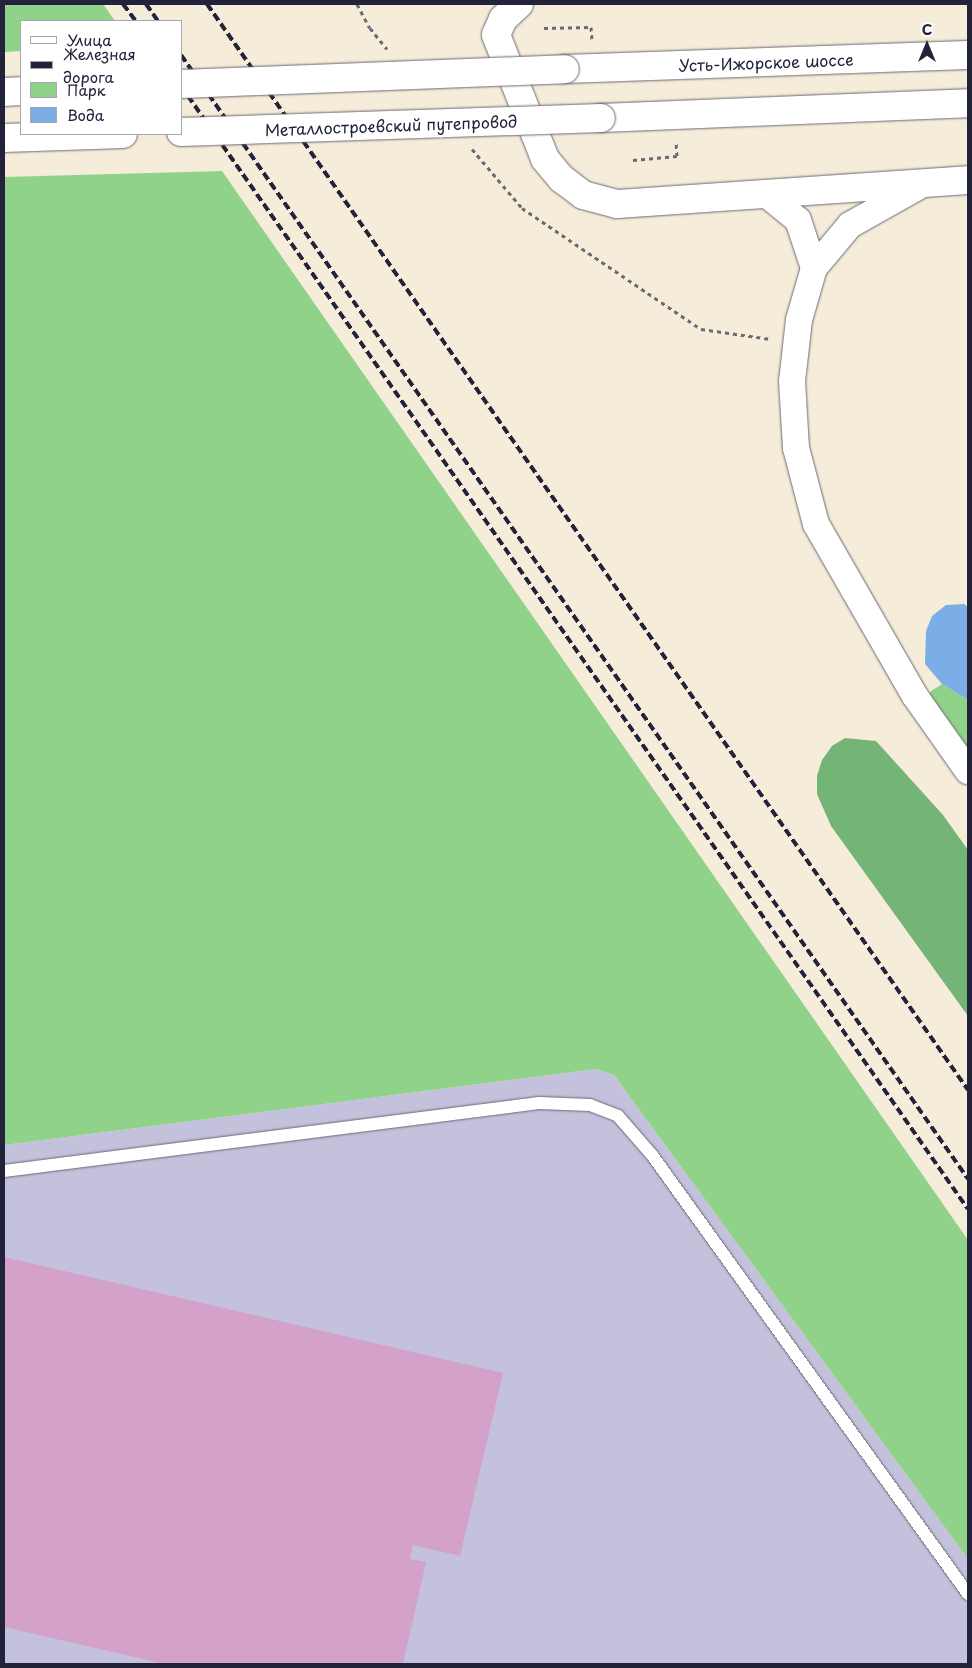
<!DOCTYPE html>
<html>
<head>
<meta charset="utf-8">
<style>
	body { margin:0 }
	#map { position:relative; width:972px; height:1668px; overflow:hidden; background:#f5ecda; font-family:"Playpen Sans",sans-serif }
	div>[style] { position:absolute }
	.industrial>* { inset:0; background:#c3c1db }
	.green>* { inset:0; background:#91d28a }
	.forest>* { inset:0; background:#74b476 }
	.water>* { inset:0; background:#7baee7 }
	.building>* { inset:0; background:#d3a1c9 }
	.path>* { height:3px; margin-top:-1.5px; transform-origin:0; background:repeating-linear-gradient(90deg,#6c6973 0 4px,transparent 0 8px) }
	.roads { filter:drop-shadow(0 0 1px #6c6973) drop-shadow(0 0 1px #6c6973) }
	.service>* { height:12px; margin:-6px; padding:0 6px; transform-origin:6px; border-radius:6px; background:#fff }
	.minor>* { height:26px; margin:-13px; padding:0 13px; transform-origin:13px; border-radius:13px; background:#fff }
	.tertiary>* { height:28px; margin:-14px; padding:0 14px; transform-origin:14px; border-radius:14px; background:#fff }
	.rail>* { height:4px; margin-top:-2px; transform-origin:0; background:repeating-linear-gradient(90deg,#22223b 0 8px,transparent 0 12px) }
	.bridges { filter:drop-shadow(0 0 1px #6c6973) drop-shadow(0 0 1px #6c6973) }
	.tertiary-bridge>* { height:28px; margin:-14px; padding:0 14px; transform-origin:14px; border-radius:14px; background:#fff }
	span { translate:-50% -50%; white-space:nowrap; text-align:center; line-height:1.15; -webkit-text-stroke:5px #fff; paint-order:stroke }
	.street-label { font-size:16px; color:#22223b }
	.frame { position:absolute; inset:0; border:5px solid #22223b; pointer-events:none }
	.legend { position:absolute; left:20px; top:20px; width:162px; height:115px; box-sizing:border-box; background:#fff; border:1px solid #a7a7b1; margin:0; padding:6px 9px; list-style:none; font-size:15px; color:#22223b }
	.legend li { display:flex; align-items:center; gap:10px; height:25px }
	.legend b { width:25px; border:1px solid #a7a7b1 }
	.north { position:absolute; left:902px; top:20px; width:50px; height:50px; -webkit-text-stroke:4px #fff; paint-order:stroke; rotate:0deg; font-size:14px; font-weight:700; line-height:20px; text-align:center; color:#22223b }
	.north::after { content:''; display:block; margin:auto; width:18px; height:22px; background:#22223b; clip-path:polygon(50% 0,100% 100%,50% 72%,0 100%) }
</style>
</head>
<body>
<div id="map">
	<div class="industrial">
		<div style="clip-path:polygon(596px 1069px,614px 1075px,968px 1559px,968px 1664px,4px 1664px,4px 1145px)"></div>
	</div>
	<div class="green">
		<div style="clip-path:polygon(4px 4px,103px 4px,115px 21px,21px 21px,21px 51px,4px 52px)"></div>
		<div style="clip-path:polygon(222px 171px,968px 1240px,968px 1559px,614px 1075px,596px 1069px,4px 1145px,4px 177px)"></div>
		<div style="clip-path:polygon(942px 684px,968px 700px,968px 769px,928px 698px,931px 691px)"></div>
	</div>
	<div class="forest">
		<div style="clip-path:polygon(845px 738px,876px 741px,943px 815px,968px 850px,968px 1016px,831px 826px,817px 794px,817px 776px,822px 760px,832px 746px)"></div>
	</div>
	<div class="water">
		<div style="clip-path:polygon(964px 604px,968px 607px,968px 700px,942px 684px,925px 664px,926px 631px,932px 616px,946px 605px)"></div>
	</div>
	<div class="building">
		<div style="clip-path:polygon(4px 1257px,503px 1373px,460px 1556px,413px 1545px,410px 1559px,426px 1562px,403px 1664px,165px 1664px,4px 1627px)"></div>
	</div>
	<div class="path">
		<div style="left:357px;top:4px;width:27px;rotate:62deg"></div>
		<div style="left:370px;top:28px;width:27px;rotate:51deg"></div>
		<div style="left:544px;top:28px;width:47px;rotate:-1.2deg"></div>
		<div style="left:591px;top:27px;width:14px;rotate:86deg"></div>
		<div style="left:472px;top:149px;width:77px;rotate:49.7deg"></div>
		<div style="left:522px;top:208px;width:216px;rotate:34.1deg"></div>
		<div style="left:701px;top:329px;width:71px;rotate:8.1deg"></div>
		<div style="left:633px;top:160px;width:44px;rotate:-5.2deg"></div>
		<div style="left:677px;top:156px;width:15px;rotate:-94deg"></div>
	</div>
	<div class="roads">
		<div class="service">
			<div style="left:4px;top:1171px;width:539px;rotate:-7.24deg"></div>
			<div style="left:539px;top:1103px;width:51px;rotate:2.2deg"></div>
			<div style="left:590px;top:1105px;width:30px;rotate:21deg"></div>
			<div style="left:618px;top:1116px;width:52px;rotate:48.9deg"></div>
			<div style="left:652px;top:1155px;width:541px;rotate:54.25deg"></div>
		</div>
		<div class="minor">
			<div style="left:923px;top:184px;width:84px;rotate:150.7deg"></div>
			<div style="left:850px;top:225px;width:56px;rotate:129.9deg"></div>
			<div style="left:814px;top:268px;width:54px;rotate:106.1deg"></div>
			<div style="left:799px;top:320px;width:61px;rotate:96.5deg"></div>
			<div style="left:792px;top:381px;width:67px;rotate:86.6deg"></div>
			<div style="left:796px;top:448px;width:79px;rotate:75.3deg"></div>
			<div style="left:816px;top:524px;width:198px;rotate:60.1deg"></div>
			<div style="left:915px;top:696px;width:92px;rotate:54.8deg"></div>
			<div style="left:767px;top:195px;width:40px;rotate:39deg"></div>
			<div style="left:798px;top:220px;width:51px;rotate:71.6deg"></div>
		</div>
		<div class="tertiary">
			<div style="left:519px;top:4px;width:22px;rotate:137deg"></div>
			<div style="left:503px;top:19px;width:17px;rotate:114deg"></div>
			<div style="left:496px;top:35px;width:133px;rotate:68.4deg"></div>
			<div style="left:545px;top:159px;width:26px;rotate:50deg"></div>
			<div style="left:562px;top:179px;width:26px;rotate:37deg"></div>
			<div style="left:583px;top:195px;width:35px;rotate:15deg"></div>
			<div style="left:617px;top:204px;width:352px;rotate:-3.9deg"></div>
			<div style="left:565px;top:69px;width:403px;rotate:-2deg"></div>
			<div style="left:4px;top:92px;width:17px;rotate:-3deg"></div>
			<div style="left:601px;top:118px;width:367px;rotate:-2.3deg"></div>
			<div style="left:4px;top:138px;width:119px;rotate:-1.9deg"></div>
		</div>
	</div>
	<div class="rail">
		<div style="left:123px;top:4px;width:21px;rotate:53deg"></div>
		<div style="left:146px;top:4px;width:21px;rotate:55deg"></div>
		<div style="left:207px;top:4px;width:1326px;rotate:54.98deg"></div>
		<div style="left:181px;top:55px;width:1372px;rotate:55deg"></div>
		<div style="left:181px;top:86px;width:1371px;rotate:54.98deg"></div>
	</div>
	<div class="bridges">
		<div class="tertiary-bridge">
			<div style="left:181px;top:84px;width:384px;rotate:-2.2deg"></div>
			<div style="left:181px;top:132px;width:420px;rotate:-1.9deg"></div>
		</div>
	</div>
	<div class="street-label">
		<span style="left:766px;top:62px;rotate:-2deg">Усть-Ижорское шоссе</span>
		<span style="left:391px;top:125px;rotate:-2deg">Металлостроевский путепровод</span>
	</div>
	<div class="frame"></div>
	<ul class="legend">
	<li><b style="height:6px;background:#fff"></b>Улица</li>
	<li><b style="height:6px;background:#22223b"></b>Железная дорога</li>
	<li><b style="height:14px;background:#91d28a"></b>Парк</li>
	<li><b style="height:14px;background:#7baee7"></b>Вода</li>
	</ul>
	<div class="north">С</div>
</div>
</body>
</html>
